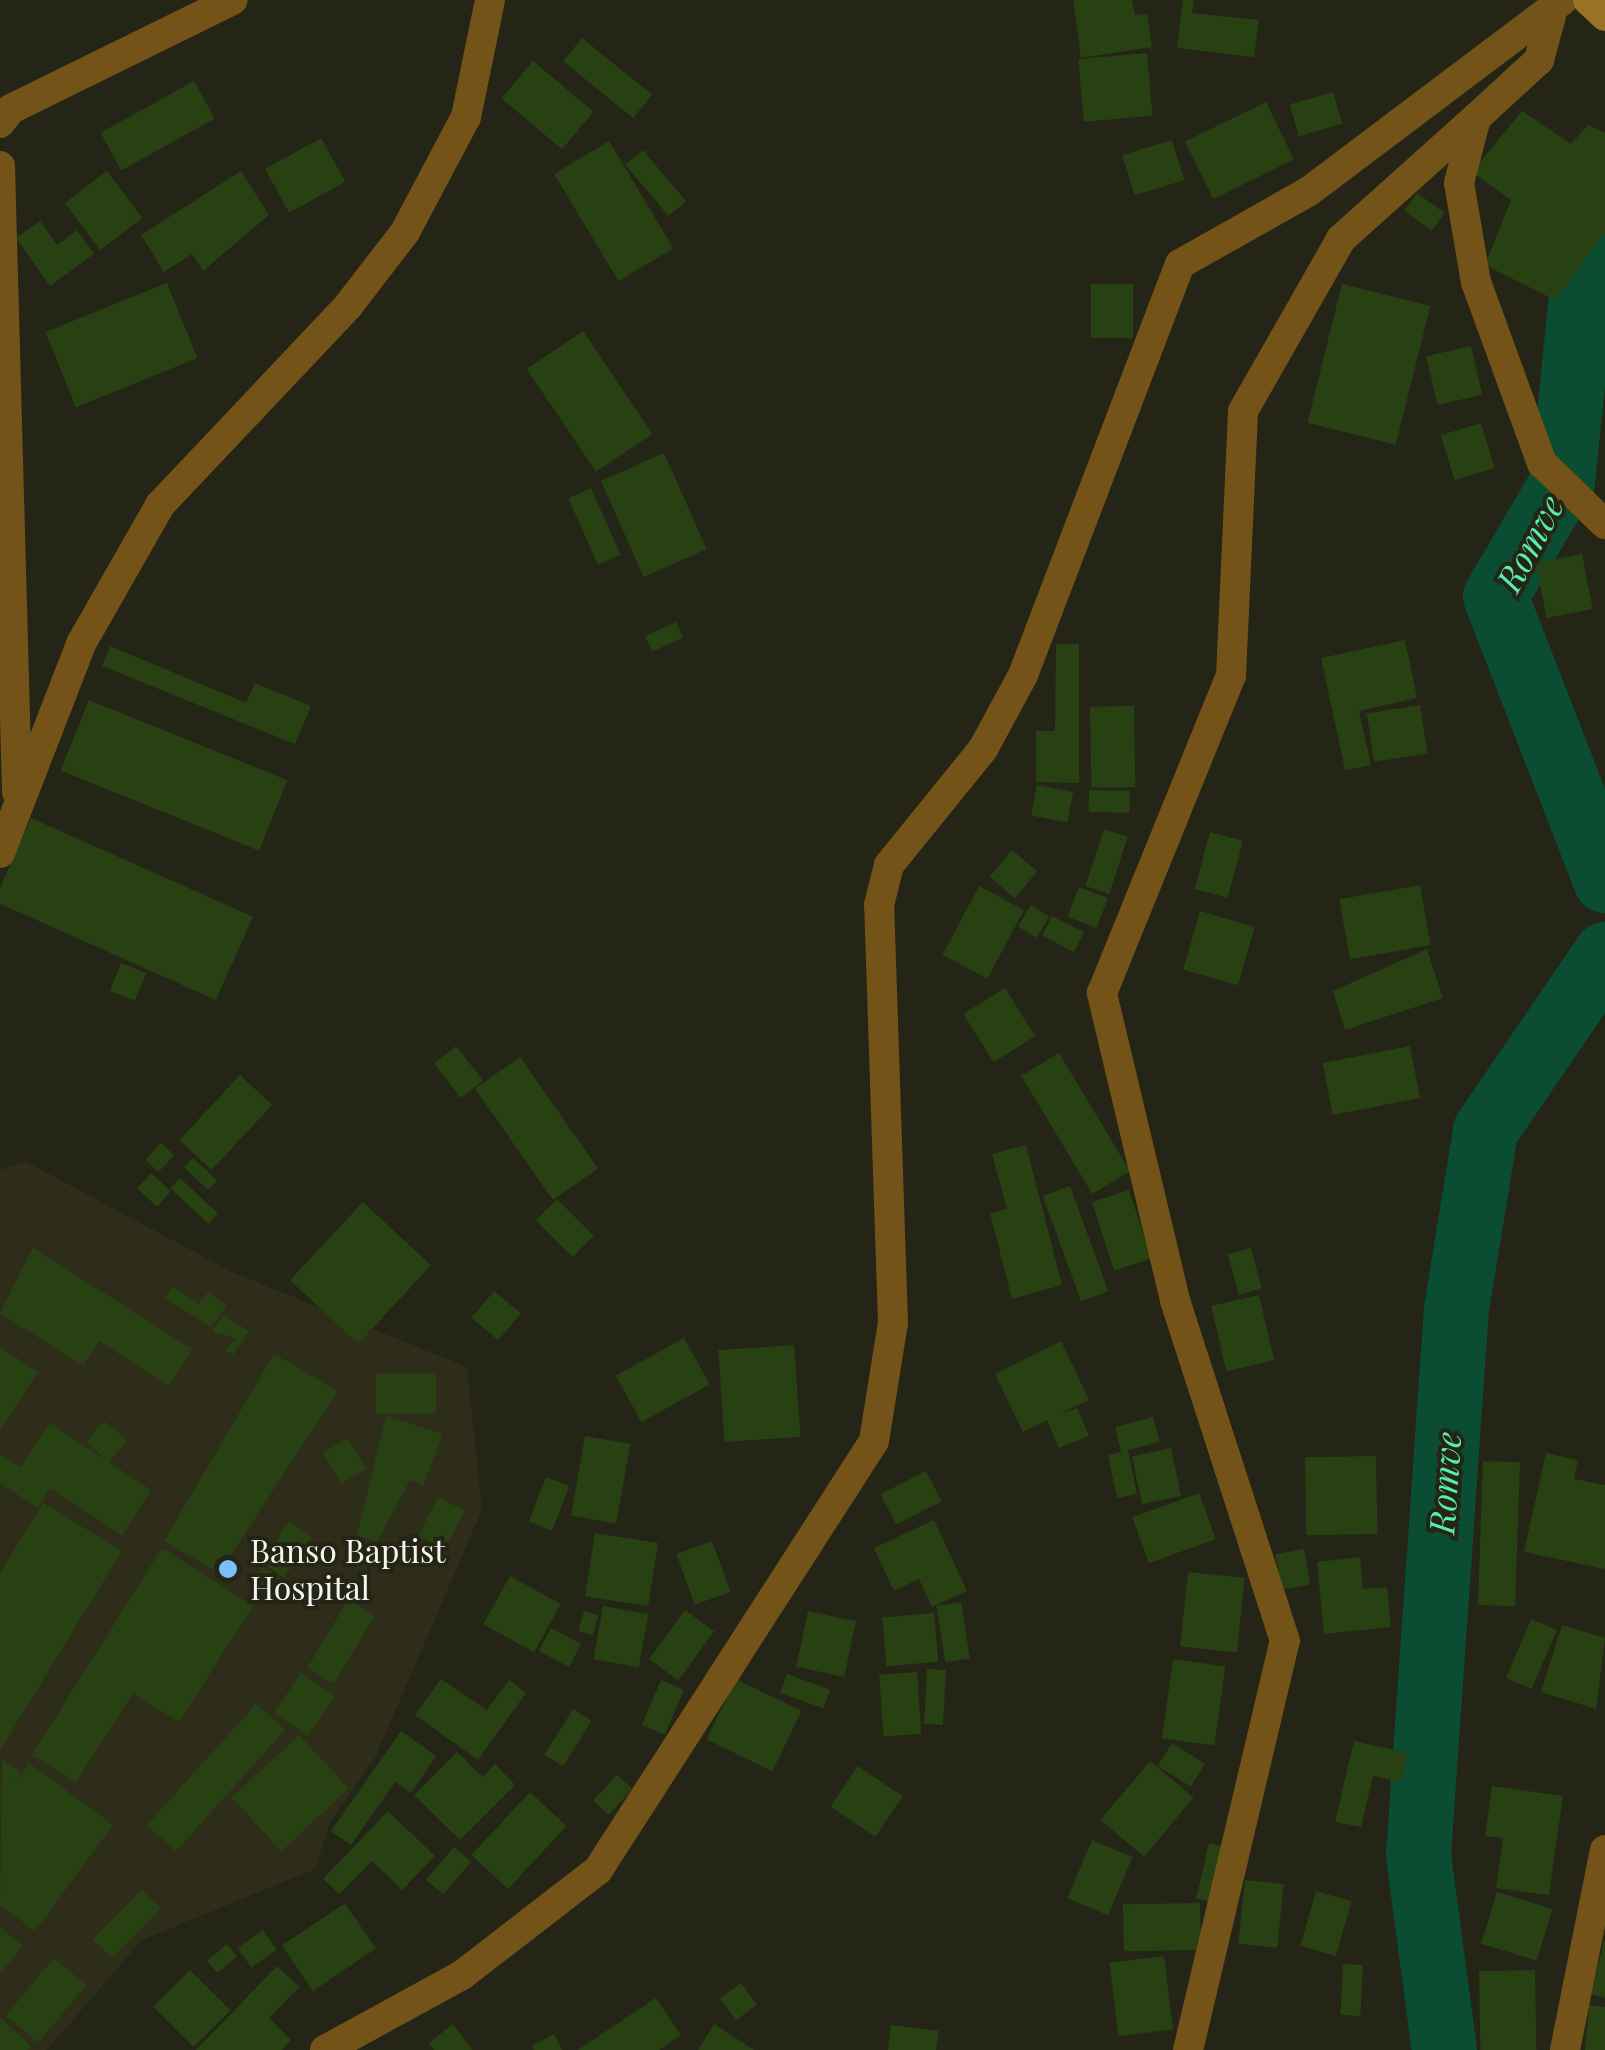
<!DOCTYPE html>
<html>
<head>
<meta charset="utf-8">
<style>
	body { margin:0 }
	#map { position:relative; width:1605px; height:2050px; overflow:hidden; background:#242417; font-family:"Playfair Display",serif }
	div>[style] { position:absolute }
	.built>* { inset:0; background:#2e2d19 }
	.river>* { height:65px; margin:-32.5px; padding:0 32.5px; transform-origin:32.5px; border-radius:32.5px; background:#0b4d33 }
	.building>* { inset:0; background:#284113; transform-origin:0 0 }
	.minor>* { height:30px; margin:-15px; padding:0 15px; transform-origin:15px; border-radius:15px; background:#745319 }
	.secondary>* { height:30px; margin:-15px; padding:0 15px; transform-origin:15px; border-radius:15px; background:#9b7128 }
	.dots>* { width:28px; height:28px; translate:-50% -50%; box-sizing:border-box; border:5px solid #242417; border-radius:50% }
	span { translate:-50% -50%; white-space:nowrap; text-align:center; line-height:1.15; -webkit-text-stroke:8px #242417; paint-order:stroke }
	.poi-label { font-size:32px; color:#f5f5ec }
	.left { translate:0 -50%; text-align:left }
	.water-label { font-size:35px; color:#57eead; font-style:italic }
</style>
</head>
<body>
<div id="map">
	<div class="built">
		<div style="clip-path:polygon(25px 1161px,232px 1272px,467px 1367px,482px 1510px,375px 1758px,331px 1821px,315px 1869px,142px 1940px,47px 2050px,0 2050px,0 1170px)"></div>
	</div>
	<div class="river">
		<div style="left:1605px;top:252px;width:59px;rotate:115.3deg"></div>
		<div style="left:1580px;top:305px;width:178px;rotate:95.8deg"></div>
		<div style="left:1562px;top:482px;width:132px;rotate:120.4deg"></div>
		<div style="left:1495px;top:596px;width:305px;rotate:68.8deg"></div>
		<div style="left:1444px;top:2050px;width:198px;rotate:-97.6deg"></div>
		<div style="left:1418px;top:1854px;width:547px;rotate:-86.02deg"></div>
		<div style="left:1456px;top:1308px;width:180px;rotate:-80.7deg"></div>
		<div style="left:1485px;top:1130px;width:213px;rotate:-55.7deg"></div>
	</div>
	<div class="building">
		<div style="clip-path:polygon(1073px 0,1132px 0,1135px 15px,1147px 14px,1152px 47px,1081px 58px)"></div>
		<div style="clip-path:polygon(1183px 0,1194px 0,1192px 13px,1259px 20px,1254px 57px,1177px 48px)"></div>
		<div style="left:582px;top:38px;width:90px;height:30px;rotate:39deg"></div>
		<div style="left:1147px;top:53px;width:63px;height:69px;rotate:85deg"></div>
		<div style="left:533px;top:61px;width:79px;height:49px;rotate:40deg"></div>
		<div style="left:194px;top:81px;width:43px;height:107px;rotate:61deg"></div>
		<div style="left:1333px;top:92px;width:33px;height:45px;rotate:74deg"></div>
		<div style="left:1266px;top:102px;width:64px;height:90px;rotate:64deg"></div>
		<div style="clip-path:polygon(1522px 111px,1571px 144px,1588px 125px,1605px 133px,1605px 233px,1555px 300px,1485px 265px,1511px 200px,1472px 172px)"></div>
		<div style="left:321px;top:138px;width:50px;height:64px;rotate:61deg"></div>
		<div style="left:1172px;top:140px;width:42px;height:52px;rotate:73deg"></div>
		<div style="left:609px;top:141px;width:125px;height:64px;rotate:59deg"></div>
		<div style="left:643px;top:150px;width:67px;height:23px;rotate:50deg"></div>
		<div style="left:107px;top:171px;width:59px;height:53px;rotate:53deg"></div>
		<div style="clip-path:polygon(241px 171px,269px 215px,203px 271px,192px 254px,164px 272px,141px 235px)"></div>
		<div style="left:1417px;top:193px;width:34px;height:22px;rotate:36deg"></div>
		<div style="clip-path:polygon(40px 221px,57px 245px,77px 230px,94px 254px,50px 286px,16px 238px)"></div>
		<div style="left:167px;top:283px;width:81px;height:131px;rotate:68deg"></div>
		<div style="left:1133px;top:284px;width:54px;height:42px;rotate:90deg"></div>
		<div style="left:1342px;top:284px;width:91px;height:143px;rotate:14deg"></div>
		<div style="left:583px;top:331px;width:124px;height:68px;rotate:56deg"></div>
		<div style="left:1471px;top:346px;width:50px;height:46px;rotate:77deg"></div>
		<div style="left:1481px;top:423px;width:47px;height:42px;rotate:73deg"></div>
		<div style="left:664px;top:453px;width:105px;height:69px;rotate:66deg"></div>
		<div style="left:591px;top:488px;width:73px;height:25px;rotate:66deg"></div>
		<div style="left:1582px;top:554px;width:56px;height:47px;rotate:79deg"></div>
		<div style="left:676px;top:622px;width:17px;height:34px;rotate:65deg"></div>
		<div style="clip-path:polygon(1405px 640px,1417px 698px,1359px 711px,1371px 765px,1345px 770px,1321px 658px)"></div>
		<div style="clip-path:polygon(1056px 644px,1079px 644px,1079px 783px,1036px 782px,1036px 731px,1055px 731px)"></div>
		<div style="clip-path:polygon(110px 646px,246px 703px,255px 683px,311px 706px,295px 744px,102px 666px)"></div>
		<div style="left:89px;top:700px;width:214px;height:76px;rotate:22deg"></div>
		<div style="left:1420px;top:705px;width:49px;height:54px;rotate:81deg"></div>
		<div style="left:1134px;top:706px;width:81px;height:44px;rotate:89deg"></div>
		<div style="left:1037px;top:785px;width:37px;height:31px;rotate:11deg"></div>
		<div style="left:1089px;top:790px;width:41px;height:22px;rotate:1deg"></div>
		<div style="left:31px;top:818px;width:243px;height:91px;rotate:24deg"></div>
		<div style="left:1104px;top:829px;width:25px;height:60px;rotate:18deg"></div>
		<div style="left:1210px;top:832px;width:34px;height:59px;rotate:15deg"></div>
		<div style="left:1012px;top:850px;width:33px;height:35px;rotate:40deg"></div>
		<div style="left:1420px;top:885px;width:61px;height:82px;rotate:80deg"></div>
		<div style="left:979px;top:886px;width:51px;height:78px;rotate:28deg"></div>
		<div style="left:1079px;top:887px;width:31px;height:32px;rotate:21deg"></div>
		<div style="left:1031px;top:905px;width:22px;height:25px;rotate:32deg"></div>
		<div style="left:1200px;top:911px;width:57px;height:61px;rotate:16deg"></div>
		<div style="left:1052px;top:916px;width:36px;height:22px;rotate:27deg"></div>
		<div style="clip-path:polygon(1427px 949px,1443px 998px,1345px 1030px,1333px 991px)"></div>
		<div style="left:121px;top:963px;width:27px;height:30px;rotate:22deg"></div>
		<div style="left:1005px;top:988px;width:57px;height:49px;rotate:58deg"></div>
		<div style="left:456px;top:1046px;width:44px;height:28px;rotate:52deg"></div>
		<div style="left:1410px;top:1046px;width:53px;height:89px;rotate:79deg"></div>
		<div style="left:1059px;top:1053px;width:138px;height:44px;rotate:59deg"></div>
		<div style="left:520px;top:1057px;width:136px;height:55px;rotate:55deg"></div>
		<div style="left:240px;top:1075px;width:44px;height:89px;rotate:43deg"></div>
		<div style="left:161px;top:1143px;width:18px;height:23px;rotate:43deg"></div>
		<div style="clip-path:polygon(1026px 1145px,1062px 1285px,1012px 1299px,990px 1213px,1007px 1209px,992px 1154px)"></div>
		<div style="left:193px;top:1158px;width:33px;height:13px;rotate:43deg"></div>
		<div style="left:151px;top:1173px;width:27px;height:21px;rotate:42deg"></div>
		<div style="left:180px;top:1178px;width:52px;height:14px;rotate:43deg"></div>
		<div style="left:1070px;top:1186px;width:112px;height:29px;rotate:70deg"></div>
		<div style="left:1129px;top:1190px;width:72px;height:39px;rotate:72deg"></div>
		<div style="left:557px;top:1199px;width:52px;height:30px;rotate:45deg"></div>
		<div style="left:363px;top:1202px;width:93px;height:107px;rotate:43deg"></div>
		<div style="clip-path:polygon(33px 1248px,192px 1349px,169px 1386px,99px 1341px,83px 1366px,0 1313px)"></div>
		<div style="left:1251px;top:1248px;width:42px;height:24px;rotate:75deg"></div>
		<div style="clip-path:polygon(173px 1287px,199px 1304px,208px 1292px,227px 1306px,211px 1327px,165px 1298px)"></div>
		<div style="left:494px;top:1291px;width:35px;height:35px;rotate:40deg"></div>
		<div style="left:1259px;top:1295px;width:67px;height:49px;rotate:77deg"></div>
		<div style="clip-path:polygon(223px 1315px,249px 1331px,233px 1355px,225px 1350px,237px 1338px,212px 1332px)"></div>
		<div style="left:684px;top:1338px;width:53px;height:78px;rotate:61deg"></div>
		<div style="clip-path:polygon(1061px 1341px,1089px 1400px,1059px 1414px,1077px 1408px,1089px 1436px,1059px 1448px,1047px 1420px,1023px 1432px,995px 1374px)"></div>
		<div style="left:794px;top:1345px;width:92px;height:76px;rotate:86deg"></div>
		<div style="clip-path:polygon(0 1347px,38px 1372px,0 1430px)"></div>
		<div style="clip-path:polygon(274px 1354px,338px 1391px,219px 1573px,164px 1541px)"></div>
		<div style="left:376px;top:1374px;width:60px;height:40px"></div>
		<div style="clip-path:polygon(386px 1416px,442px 1434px,424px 1485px,410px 1480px,377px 1542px,357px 1535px)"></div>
		<div style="clip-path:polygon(1153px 1417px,1160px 1442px,1128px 1450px,1137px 1494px,1117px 1498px,1108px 1455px,1121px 1452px,1115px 1427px)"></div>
		<div style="left:104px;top:1421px;width:30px;height:28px;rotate:40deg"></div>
		<div style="clip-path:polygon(50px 1423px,151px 1490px,122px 1535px,50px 1488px,38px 1508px,0 1483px,0 1454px,20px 1467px)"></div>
		<div style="left:585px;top:1436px;width:46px;height:81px;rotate:10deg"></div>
		<div style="left:348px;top:1438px;width:36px;height:29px;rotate:60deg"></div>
		<div style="left:1171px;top:1448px;width:49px;height:40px;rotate:78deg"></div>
		<div style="clip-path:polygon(1546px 1453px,1578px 1460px,1574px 1479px,1605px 1485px,1605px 1569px,1524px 1552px)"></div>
		<div style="left:1376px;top:1456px;width:78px;height:71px;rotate:89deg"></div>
		<div style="left:1483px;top:1461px;width:37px;height:144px;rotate:2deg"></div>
		<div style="left:926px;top:1471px;width:34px;height:51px;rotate:63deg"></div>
		<div style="left:546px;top:1477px;width:25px;height:48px;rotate:21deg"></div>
		<div style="left:1199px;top:1493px;width:49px;height:71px;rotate:70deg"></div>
		<div style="left:438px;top:1497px;width:30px;height:44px;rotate:27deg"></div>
		<div style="clip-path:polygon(43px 1503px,122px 1551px,0 1750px,0 1573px)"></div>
		<div style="clip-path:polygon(934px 1520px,967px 1591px,932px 1607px,919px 1579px,894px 1591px,874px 1548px)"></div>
		<div style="left:289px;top:1522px;width:27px;height:49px;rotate:34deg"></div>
		<div style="left:595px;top:1533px;width:64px;height:64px;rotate:9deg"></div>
		<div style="left:712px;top:1541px;width:54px;height:38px;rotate:70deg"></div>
		<div style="clip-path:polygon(162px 1548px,253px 1606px,179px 1722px,133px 1693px,76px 1782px,32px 1755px)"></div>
		<div style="left:1304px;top:1549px;width:36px;height:29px;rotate:80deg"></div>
		<div style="clip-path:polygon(1360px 1557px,1363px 1589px,1387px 1587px,1391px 1627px,1324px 1634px,1317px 1562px)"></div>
		<div style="left:263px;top:1567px;width:20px;height:16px;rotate:33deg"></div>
		<div style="left:1188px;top:1572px;width:57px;height:75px;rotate:6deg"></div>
		<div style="left:510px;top:1576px;width:58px;height:55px;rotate:29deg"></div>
		<div style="left:348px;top:1600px;width:31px;height:79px;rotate:31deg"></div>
		<div style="left:961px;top:1602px;width:57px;height:25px;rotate:81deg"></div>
		<div style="left:603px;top:1606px;width:46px;height:54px;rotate:10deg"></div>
		<div style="left:685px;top:1610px;width:36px;height:61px;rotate:36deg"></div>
		<div style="left:584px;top:1611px;width:15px;height:21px;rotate:16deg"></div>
		<div style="left:808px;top:1611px;width:49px;height:57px;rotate:12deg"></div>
		<div style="left:934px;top:1613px;width:49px;height:52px;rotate:85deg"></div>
		<div style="left:1531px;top:1619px;width:28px;height:64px;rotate:23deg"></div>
		<div style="clip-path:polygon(1562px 1625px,1605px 1638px,1596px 1709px,1541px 1692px)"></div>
		<div style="left:551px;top:1628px;width:34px;height:26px;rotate:28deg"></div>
		<div style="left:1173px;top:1659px;width:53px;height:80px;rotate:8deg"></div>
		<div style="left:927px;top:1669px;width:19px;height:55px;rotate:3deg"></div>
		<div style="left:917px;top:1672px;width:62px;height:38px;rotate:86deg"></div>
		<div style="left:301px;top:1673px;width:41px;height:48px;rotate:34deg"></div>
		<div style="left:787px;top:1674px;width:46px;height:20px;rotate:20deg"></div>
		<div style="clip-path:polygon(441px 1679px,487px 1710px,509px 1680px,526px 1693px,478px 1760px,415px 1715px)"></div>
		<div style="left:736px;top:1679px;width:73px;height:67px;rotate:26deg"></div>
		<div style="left:661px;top:1680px;width:25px;height:49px;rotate:23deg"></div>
		<div style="left:256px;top:1704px;width:39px;height:163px;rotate:42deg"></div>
		<div style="left:573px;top:1709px;width:22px;height:54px;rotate:32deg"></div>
		<div style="clip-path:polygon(401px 1731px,436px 1756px,411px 1793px,395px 1782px,351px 1845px,331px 1831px)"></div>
		<div style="left:299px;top:1735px;width:73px;height:92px;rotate:47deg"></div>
		<div style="clip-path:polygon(1354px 1741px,1408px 1753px,1401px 1782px,1373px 1776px,1361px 1827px,1335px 1822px)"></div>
		<div style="left:1172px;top:1743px;width:39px;height:27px;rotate:32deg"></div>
		<div style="clip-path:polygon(457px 1752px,483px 1777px,495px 1764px,515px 1785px,460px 1840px,414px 1795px)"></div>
		<div style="clip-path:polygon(2px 1759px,21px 1772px,11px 1787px,29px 1763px,113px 1825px,35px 1931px,0 1905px)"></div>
		<div style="left:1150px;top:1761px;width:57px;height:77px;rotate:40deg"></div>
		<div style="left:858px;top:1766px;width:54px;height:49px;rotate:34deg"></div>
		<div style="left:617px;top:1775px;width:21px;height:35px;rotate:43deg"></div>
		<div style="clip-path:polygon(1492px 1786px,1563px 1796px,1549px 1895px,1496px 1888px,1503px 1838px,1485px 1836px)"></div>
		<div style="left:530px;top:1792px;width:50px;height:86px;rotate:43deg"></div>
		<div style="clip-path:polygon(388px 1811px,435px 1856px,402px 1890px,372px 1861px,339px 1894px,323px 1879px)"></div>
		<div style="left:1092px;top:1840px;width:44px;height:63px;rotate:23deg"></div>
		<div style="left:1209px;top:1843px;width:22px;height:57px;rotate:13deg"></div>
		<div style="left:454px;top:1847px;width:23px;height:43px;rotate:41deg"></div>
		<div style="left:1245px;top:1880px;width:39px;height:64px;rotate:6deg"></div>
		<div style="left:142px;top:1890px;width:27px;height:70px;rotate:45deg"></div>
		<div style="left:1316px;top:1891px;width:37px;height:57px;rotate:16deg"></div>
		<div style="left:1497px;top:1892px;width:58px;height:54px;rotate:17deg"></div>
		<div style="left:345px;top:1903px;width:55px;height:76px;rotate:56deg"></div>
		<div style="left:1200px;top:1903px;width:47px;height:77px;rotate:89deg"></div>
		<div style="clip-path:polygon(0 1927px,23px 1946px,0 1974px)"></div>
		<div style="left:263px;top:1930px;width:24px;height:31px;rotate:55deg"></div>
		<div style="clip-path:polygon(1604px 1941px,1605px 1941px,1605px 1998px,1591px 1994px)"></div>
		<div style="left:227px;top:1944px;width:16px;height:26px;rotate:50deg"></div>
		<div style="left:1164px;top:1956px;width:74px;height:55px;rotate:83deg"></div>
		<div style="left:54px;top:1958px;width:42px;height:75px;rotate:40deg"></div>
		<div style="left:1343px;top:1964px;width:20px;height:51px;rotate:3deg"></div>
		<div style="clip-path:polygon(277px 1966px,299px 1987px,269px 2018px,291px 2040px,282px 2050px,196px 2050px)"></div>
		<div style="left:190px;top:1970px;width:57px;height:52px;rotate:45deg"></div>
		<div style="left:1535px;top:1970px;width:80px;height:56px;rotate:89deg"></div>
		<div style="left:741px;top:1983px;width:27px;height:26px;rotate:54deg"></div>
		<div style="clip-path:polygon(656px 1998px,681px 2035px,659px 2050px,578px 2050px)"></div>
		<div style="clip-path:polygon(1589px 2005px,1605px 2007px,1605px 2050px,1585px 2050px)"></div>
		<div style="clip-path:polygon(0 2017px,31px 2047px,28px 2050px,0 2050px)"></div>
		<div style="clip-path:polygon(453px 2024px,472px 2050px,434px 2050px,429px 2043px)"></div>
		<div style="clip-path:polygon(714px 2024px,754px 2050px,698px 2050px)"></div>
		<div style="clip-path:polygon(891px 2025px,939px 2031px,936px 2050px,888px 2050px)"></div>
		<div style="clip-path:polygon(554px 2034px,562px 2050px,534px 2050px,532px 2046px)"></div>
	</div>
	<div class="minor">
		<div style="left:1551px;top:16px;width:46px;rotate:105.3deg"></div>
		<div style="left:1539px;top:60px;width:86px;rotate:137.4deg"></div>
		<div style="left:1476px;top:118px;width:67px;rotate:104.7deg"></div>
		<div style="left:1459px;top:183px;width:100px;rotate:80.3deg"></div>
		<div style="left:1476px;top:282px;width:193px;rotate:70deg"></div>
		<div style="left:1542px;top:463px;width:88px;rotate:44.1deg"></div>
		<div style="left:0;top:123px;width:18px;rotate:-52deg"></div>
		<div style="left:11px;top:109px;width:247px;rotate:-26.2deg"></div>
		<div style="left:0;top:166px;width:626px;rotate:88.44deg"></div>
		<div style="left:0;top:853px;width:226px;rotate:-68.8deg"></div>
		<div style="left:82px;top:642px;width:158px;rotate:-60.3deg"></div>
		<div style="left:160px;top:505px;width:274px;rotate:-46.6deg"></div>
		<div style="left:348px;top:306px;width:93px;rotate:-52.4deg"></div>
		<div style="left:405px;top:232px;width:130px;rotate:-62.1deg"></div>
		<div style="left:466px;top:117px;width:119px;rotate:-78.4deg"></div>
		<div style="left:325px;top:2050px;width:156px;rotate:-28.7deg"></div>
		<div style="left:462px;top:1975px;width:172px;rotate:-37.7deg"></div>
		<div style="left:598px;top:1870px;width:510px;rotate:-57.24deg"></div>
		<div style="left:874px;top:1441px;width:120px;rotate:-80.9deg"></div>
		<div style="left:893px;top:1323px;width:418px;rotate:-91.9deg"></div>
		<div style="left:879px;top:905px;width:41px;rotate:-76deg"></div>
		<div style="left:889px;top:865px;width:149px;rotate:-51deg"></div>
		<div style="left:983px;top:749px;width:84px;rotate:-61.6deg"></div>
		<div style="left:1023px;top:675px;width:440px;rotate:-69.1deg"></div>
		<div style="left:1180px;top:264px;width:147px;rotate:-29.4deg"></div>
		<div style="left:1308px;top:192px;width:319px;rotate:-37deg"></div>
		<div style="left:1188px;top:2050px;width:420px;rotate:-76.7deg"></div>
		<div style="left:1285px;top:1641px;width:358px;rotate:-107.9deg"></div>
		<div style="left:1175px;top:1300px;width:316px;rotate:-103.4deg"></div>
		<div style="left:1102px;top:993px;width:342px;rotate:-67.9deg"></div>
		<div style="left:1231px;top:676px;width:265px;rotate:-87.4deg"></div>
		<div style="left:1243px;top:411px;width:198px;rotate:-60.3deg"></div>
		<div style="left:1341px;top:239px;width:181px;rotate:-41.9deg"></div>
		<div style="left:1565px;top:2050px;width:204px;rotate:-78.7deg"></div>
	</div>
	<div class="secondary">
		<div style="left:1588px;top:0;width:23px;rotate:43deg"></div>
	</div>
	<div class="dots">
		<div style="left:228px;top:1569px;background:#7abff8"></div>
	</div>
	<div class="poi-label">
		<span class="left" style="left:250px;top:1569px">Banso Baptist<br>Hospital</span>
	</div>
	<div class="water-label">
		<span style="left:1529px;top:543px;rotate:-62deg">Romve</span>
		<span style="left:1444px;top:1483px;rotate:-86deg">Romve</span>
	</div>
</div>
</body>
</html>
